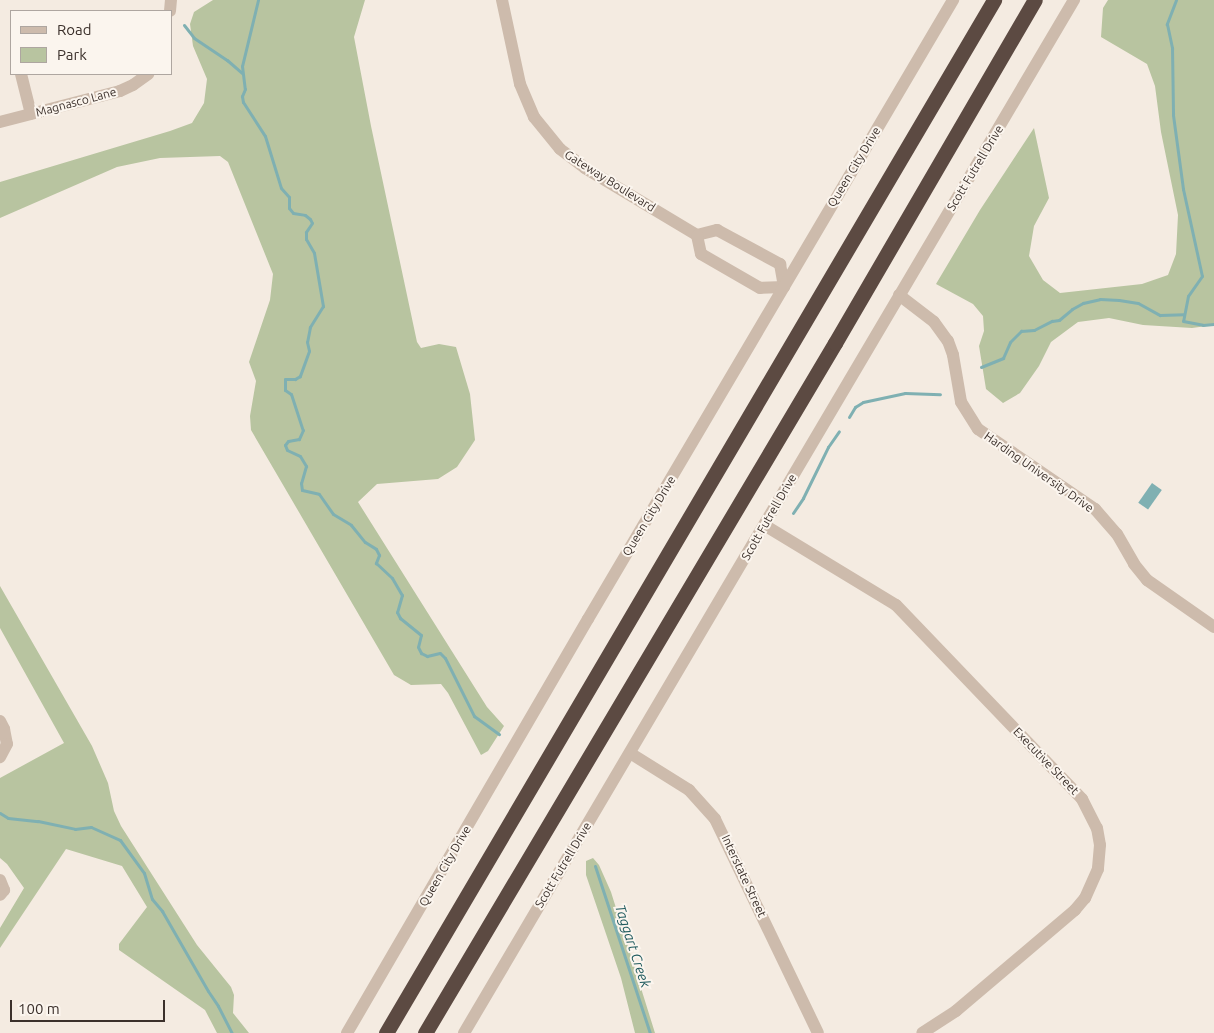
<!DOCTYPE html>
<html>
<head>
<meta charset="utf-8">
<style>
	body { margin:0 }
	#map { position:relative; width:1214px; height:1033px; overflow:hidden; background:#f4ebe1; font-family:Ubuntu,sans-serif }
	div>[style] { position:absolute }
	.green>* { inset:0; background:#b8c4a0 }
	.water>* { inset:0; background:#7fb0b2; transform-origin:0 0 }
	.stream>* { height:3px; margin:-1.5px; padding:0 1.5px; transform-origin:1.5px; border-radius:1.5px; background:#7fb0b2 }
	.minor>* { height:12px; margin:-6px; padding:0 6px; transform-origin:6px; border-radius:6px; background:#cdbbac }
	.highway>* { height:15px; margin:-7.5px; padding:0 7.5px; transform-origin:7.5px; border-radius:7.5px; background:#5c4a42 }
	span { translate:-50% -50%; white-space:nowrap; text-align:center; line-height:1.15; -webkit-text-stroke:4px #fbf5ee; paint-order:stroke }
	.street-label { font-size:12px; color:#3b302b }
	.water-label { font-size:14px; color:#1f5a5e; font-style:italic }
	.legend { position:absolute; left:10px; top:10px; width:162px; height:65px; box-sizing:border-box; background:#fbf5ee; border:1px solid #aea6a0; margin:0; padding:6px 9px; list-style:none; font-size:15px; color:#3b302b }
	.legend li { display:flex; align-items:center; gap:10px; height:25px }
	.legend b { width:25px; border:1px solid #aea6a0 }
	.scale { position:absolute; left:10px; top:1000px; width:155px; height:22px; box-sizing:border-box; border:2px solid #3b302b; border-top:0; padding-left:6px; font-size:15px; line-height:18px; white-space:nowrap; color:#3b302b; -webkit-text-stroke:4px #fbf5ee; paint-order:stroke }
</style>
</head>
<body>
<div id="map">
	<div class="green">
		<div style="clip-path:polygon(213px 0,365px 0,354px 37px,371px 126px,417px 342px,421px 348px,439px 344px,456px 347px,470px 394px,475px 440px,457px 467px,438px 479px,377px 484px,358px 502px,487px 707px,504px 726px,488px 751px,481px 755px,448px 693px,441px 684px,411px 685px,394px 675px,251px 430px,250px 416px,256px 381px,249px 362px,270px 300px,273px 274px,228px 162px,220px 156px,160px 158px,117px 167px,0 218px,0 182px,170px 131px,192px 123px,204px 103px,207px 79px,193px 46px,190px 24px,194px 12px)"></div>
		<div style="clip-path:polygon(1108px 0,1214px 0,1214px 325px,1192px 328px,1143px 325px,1109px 318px,1078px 322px,1051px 342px,1039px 366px,1020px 393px,1003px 403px,986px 389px,979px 346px,984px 331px,983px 316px,973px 304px,936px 284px,980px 210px,1034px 128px,1049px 198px,1034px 226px,1029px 256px,1043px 280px,1060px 293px,1142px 284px,1168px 275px,1176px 254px,1178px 215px,1161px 132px,1155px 86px,1147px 64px,1101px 37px,1103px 8px)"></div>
		<div style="clip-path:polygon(0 586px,92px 746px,108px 783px,114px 811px,121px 826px,197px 945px,231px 987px,234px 995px,233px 1013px,249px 1033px,217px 1033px,205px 1010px,119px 950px,119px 944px,147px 907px,122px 866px,66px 849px,0 948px,0 928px,24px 888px,7px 864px,0 858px,0 778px,64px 743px,0 628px)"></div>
		<div style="clip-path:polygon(593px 858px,599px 865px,611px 892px,655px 1033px,635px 1033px,621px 978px,586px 875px,586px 861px)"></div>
	</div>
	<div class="water">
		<div style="left:1152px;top:483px;width:12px;height:24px;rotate:35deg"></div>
	</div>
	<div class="stream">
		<div style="left:258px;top:0;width:68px;rotate:103.6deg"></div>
		<div style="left:242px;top:66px;width:23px;rotate:83deg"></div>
		<div style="left:245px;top:89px;width:8px;rotate:113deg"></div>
		<div style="left:242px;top:96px;width:6px;rotate:81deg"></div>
		<div style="left:243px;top:102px;width:40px;rotate:57.1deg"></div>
		<div style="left:265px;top:136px;width:54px;rotate:72.9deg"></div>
		<div style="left:281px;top:188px;width:12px;rotate:48deg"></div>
		<div style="left:289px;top:197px;width:11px;rotate:90deg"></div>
		<div style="left:289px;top:208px;width:6px;rotate:51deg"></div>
		<div style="left:293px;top:213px;width:12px;rotate:9deg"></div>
		<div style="left:305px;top:215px;width:6px;rotate:39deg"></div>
		<div style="left:310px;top:219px;width:4px;rotate:63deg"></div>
		<div style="left:312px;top:223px;width:11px;rotate:124deg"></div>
		<div style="left:306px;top:232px;width:7px;rotate:90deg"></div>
		<div style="left:306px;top:239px;width:16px;rotate:60deg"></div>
		<div style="left:314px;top:253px;width:54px;rotate:80.4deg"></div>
		<div style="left:323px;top:306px;width:25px;rotate:122deg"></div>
		<div style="left:310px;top:327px;width:15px;rotate:101deg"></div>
		<div style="left:307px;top:342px;width:9px;rotate:77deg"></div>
		<div style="left:309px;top:351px;width:27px;rotate:110deg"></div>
		<div style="left:300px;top:376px;width:6px;rotate:149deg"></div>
		<div style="left:295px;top:379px;width:10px;rotate:180deg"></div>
		<div style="left:285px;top:379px;width:11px;rotate:90deg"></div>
		<div style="left:285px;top:390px;width:7px;rotate:34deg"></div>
		<div style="left:291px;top:394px;width:38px;rotate:72deg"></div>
		<div style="left:303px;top:430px;width:10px;rotate:114deg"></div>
		<div style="left:299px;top:439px;width:11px;rotate:170deg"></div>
		<div style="left:288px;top:441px;width:5px;rotate:127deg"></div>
		<div style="left:285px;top:445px;width:5px;rotate:68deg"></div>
		<div style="left:287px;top:450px;width:14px;rotate:25deg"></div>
		<div style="left:300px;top:456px;width:12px;rotate:59deg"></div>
		<div style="left:306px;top:466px;width:18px;rotate:106deg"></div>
		<div style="left:301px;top:483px;width:7px;rotate:82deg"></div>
		<div style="left:302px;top:490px;width:17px;rotate:13deg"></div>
		<div style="left:319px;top:494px;width:24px;rotate:55deg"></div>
		<div style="left:333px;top:514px;width:21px;rotate:31deg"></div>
		<div style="left:351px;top:525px;width:22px;rotate:51deg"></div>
		<div style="left:365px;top:542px;width:13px;rotate:32deg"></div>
		<div style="left:376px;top:549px;width:7px;rotate:63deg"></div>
		<div style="left:379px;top:555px;width:9px;rotate:111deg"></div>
		<div style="left:376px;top:563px;width:22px;rotate:43deg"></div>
		<div style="left:392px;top:578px;width:20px;rotate:60deg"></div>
		<div style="left:402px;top:595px;width:18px;rotate:106deg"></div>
		<div style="left:397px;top:612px;width:7px;rotate:63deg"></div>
		<div style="left:400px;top:618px;width:27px;rotate:39deg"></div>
		<div style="left:421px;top:635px;width:12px;rotate:104deg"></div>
		<div style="left:418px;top:647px;width:7px;rotate:63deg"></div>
		<div style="left:421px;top:653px;width:7px;rotate:27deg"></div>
		<div style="left:427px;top:656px;width:13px;rotate:-13deg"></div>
		<div style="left:440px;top:653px;width:7px;rotate:45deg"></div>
		<div style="left:445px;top:658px;width:65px;rotate:63.4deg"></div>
		<div style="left:474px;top:716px;width:31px;rotate:36deg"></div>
		<div style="left:1176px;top:0;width:26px;rotate:111deg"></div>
		<div style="left:1167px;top:24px;width:25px;rotate:78deg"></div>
		<div style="left:1172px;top:48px;width:67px;rotate:89.1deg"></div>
		<div style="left:1173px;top:115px;width:75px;rotate:82.3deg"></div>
		<div style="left:1183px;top:189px;width:89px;rotate:77.7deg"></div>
		<div style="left:1202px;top:276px;width:24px;rotate:125deg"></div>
		<div style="left:1188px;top:296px;width:25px;rotate:101deg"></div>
		<div style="left:1183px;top:321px;width:20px;rotate:11deg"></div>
		<div style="left:1203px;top:325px;width:11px;rotate:-5deg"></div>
		<div style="left:184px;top:25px;width:16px;rotate:52deg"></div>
		<div style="left:194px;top:38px;width:40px;rotate:34deg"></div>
		<div style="left:227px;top:60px;width:20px;rotate:41deg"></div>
		<div style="left:981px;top:367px;width:24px;rotate:-22deg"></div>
		<div style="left:1003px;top:358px;width:17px;rotate:-66deg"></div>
		<div style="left:1010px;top:342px;width:16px;rotate:-45deg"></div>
		<div style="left:1021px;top:331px;width:13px;rotate:-4deg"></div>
		<div style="left:1034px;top:330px;width:20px;rotate:-27deg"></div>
		<div style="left:1052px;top:321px;width:7px;rotate:-8deg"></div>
		<div style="left:1059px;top:320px;width:17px;rotate:-40deg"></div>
		<div style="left:1072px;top:309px;width:13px;rotate:-29deg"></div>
		<div style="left:1083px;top:303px;width:17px;rotate:-13deg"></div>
		<div style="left:1100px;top:299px;width:19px;rotate:3deg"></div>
		<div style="left:1119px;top:300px;width:19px;rotate:9deg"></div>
		<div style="left:1138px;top:303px;width:25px;rotate:29deg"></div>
		<div style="left:1160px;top:315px;width:24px;rotate:-2deg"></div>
		<div style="left:849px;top:417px;width:12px;rotate:-59deg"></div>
		<div style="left:855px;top:407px;width:9px;rotate:-32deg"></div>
		<div style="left:863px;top:402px;width:43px;rotate:-12.1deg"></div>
		<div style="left:905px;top:393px;width:35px;rotate:2deg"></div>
		<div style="left:793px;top:513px;width:18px;rotate:-56deg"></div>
		<div style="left:803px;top:498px;width:57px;rotate:-63.9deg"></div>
		<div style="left:828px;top:447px;width:19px;rotate:-55deg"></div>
		<div style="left:0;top:813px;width:9px;rotate:32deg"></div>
		<div style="left:8px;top:818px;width:30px;rotate:6deg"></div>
		<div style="left:38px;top:821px;width:38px;rotate:12deg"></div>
		<div style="left:75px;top:829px;width:16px;rotate:-7deg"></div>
		<div style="left:91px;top:827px;width:32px;rotate:24deg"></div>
		<div style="left:120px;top:840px;width:41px;rotate:54deg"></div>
		<div style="left:144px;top:873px;width:27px;rotate:73deg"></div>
		<div style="left:152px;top:899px;width:16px;rotate:50deg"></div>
		<div style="left:162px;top:911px;width:92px;rotate:60.1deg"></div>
		<div style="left:208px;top:991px;width:18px;rotate:56deg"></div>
		<div style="left:218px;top:1006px;width:30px;rotate:63deg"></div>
		<div style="left:595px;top:866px;width:176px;rotate:71.8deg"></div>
	</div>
	<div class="minor">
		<div style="left:502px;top:0;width:86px;rotate:77.9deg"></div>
		<div style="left:520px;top:84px;width:36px;rotate:67deg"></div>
		<div style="left:534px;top:117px;width:41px;rotate:50.9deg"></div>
		<div style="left:560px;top:149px;width:31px;rotate:37deg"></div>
		<div style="left:585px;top:168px;width:131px;rotate:30.9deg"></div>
		<div style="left:697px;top:235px;width:21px;rotate:-14deg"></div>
		<div style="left:717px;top:230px;width:72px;rotate:28.4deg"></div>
		<div style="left:780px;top:264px;width:23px;rotate:80deg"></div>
		<div style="left:784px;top:287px;width:24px;rotate:178deg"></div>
		<div style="left:760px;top:288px;width:68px;rotate:-150deg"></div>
		<div style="left:701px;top:254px;width:19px;rotate:-102deg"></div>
		<div style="left:170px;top:11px;width:11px;rotate:-85deg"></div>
		<div style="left:21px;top:74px;width:41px;rotate:76deg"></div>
		<div style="left:0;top:122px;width:124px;rotate:-14.5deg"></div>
		<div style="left:120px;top:91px;width:14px;rotate:-25deg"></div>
		<div style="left:133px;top:85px;width:19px;rotate:-36deg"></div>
		<div style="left:899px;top:295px;width:44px;rotate:37.6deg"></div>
		<div style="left:934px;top:322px;width:24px;rotate:54deg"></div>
		<div style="left:948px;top:341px;width:15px;rotate:70deg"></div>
		<div style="left:953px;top:355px;width:48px;rotate:80.3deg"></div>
		<div style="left:961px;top:402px;width:32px;rotate:58deg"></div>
		<div style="left:978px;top:429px;width:142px;rotate:34.4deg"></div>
		<div style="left:1095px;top:509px;width:33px;rotate:49deg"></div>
		<div style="left:1117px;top:534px;width:34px;rotate:60deg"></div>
		<div style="left:1134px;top:564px;width:21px;rotate:51deg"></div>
		<div style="left:1147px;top:580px;width:82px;rotate:35deg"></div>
		<div style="left:764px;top:525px;width:154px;rotate:31.2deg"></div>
		<div style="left:896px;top:605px;width:269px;rotate:46.2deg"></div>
		<div style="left:1082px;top:799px;width:33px;rotate:63deg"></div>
		<div style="left:1097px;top:828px;width:17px;rotate:80deg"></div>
		<div style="left:1100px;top:845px;width:24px;rotate:95deg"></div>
		<div style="left:1098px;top:869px;width:32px;rotate:114deg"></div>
		<div style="left:1085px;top:898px;width:16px;rotate:130deg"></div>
		<div style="left:1075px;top:910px;width:156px;rotate:139.7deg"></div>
		<div style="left:956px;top:1011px;width:40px;rotate:147.1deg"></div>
		<div style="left:0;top:721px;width:9px;rotate:63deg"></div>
		<div style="left:4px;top:729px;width:15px;rotate:79deg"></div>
		<div style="left:7px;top:744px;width:15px;rotate:118deg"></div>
		<div style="left:630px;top:753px;width:70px;rotate:32.1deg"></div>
		<div style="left:689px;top:790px;width:39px;rotate:48deg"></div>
		<div style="left:715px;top:819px;width:237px;rotate:64.3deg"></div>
		<div style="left:0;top:880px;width:11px;rotate:68deg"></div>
		<div style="left:4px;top:890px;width:6px;rotate:129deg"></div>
		<div style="left:347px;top:1033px;width:479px;rotate:-59.8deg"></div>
		<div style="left:588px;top:619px;width:719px;rotate:-59.47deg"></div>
		<div style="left:464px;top:1033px;width:1200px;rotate:-59.44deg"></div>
	</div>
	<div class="highway">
		<div style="left:386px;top:1033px;width:1199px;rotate:-59.52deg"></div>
		<div style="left:425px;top:1033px;width:803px;rotate:-59.28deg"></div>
		<div style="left:835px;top:343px;width:397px;rotate:-59.8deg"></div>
	</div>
	<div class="street-label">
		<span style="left:76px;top:102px;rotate:-15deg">Magnasco Lane</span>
		<span style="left:854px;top:167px;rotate:-59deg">Queen City Drive</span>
		<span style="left:975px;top:168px;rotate:-59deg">Scott Futrell Drive</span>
		<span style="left:610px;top:181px;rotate:32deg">Gateway Boulevard</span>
		<span style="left:1039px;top:472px;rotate:35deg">Harding University Drive</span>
		<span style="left:649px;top:516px;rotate:-59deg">Queen City Drive</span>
		<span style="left:769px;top:517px;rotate:-60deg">Scott Futrell Drive</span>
		<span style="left:1046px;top:761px;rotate:46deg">Executive Street</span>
		<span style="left:563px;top:865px;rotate:-59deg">Scott Futrell Drive</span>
		<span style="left:445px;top:866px;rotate:-60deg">Queen City Drive</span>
		<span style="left:744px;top:876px;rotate:65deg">Interstate Street</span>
	</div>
	<div class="water-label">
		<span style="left:633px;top:946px;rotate:72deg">Taggart Creek</span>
	</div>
	<ul class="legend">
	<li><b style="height:6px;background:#cdbbac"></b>Road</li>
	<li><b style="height:14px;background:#b8c4a0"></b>Park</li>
	</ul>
	<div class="scale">100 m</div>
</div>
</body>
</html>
